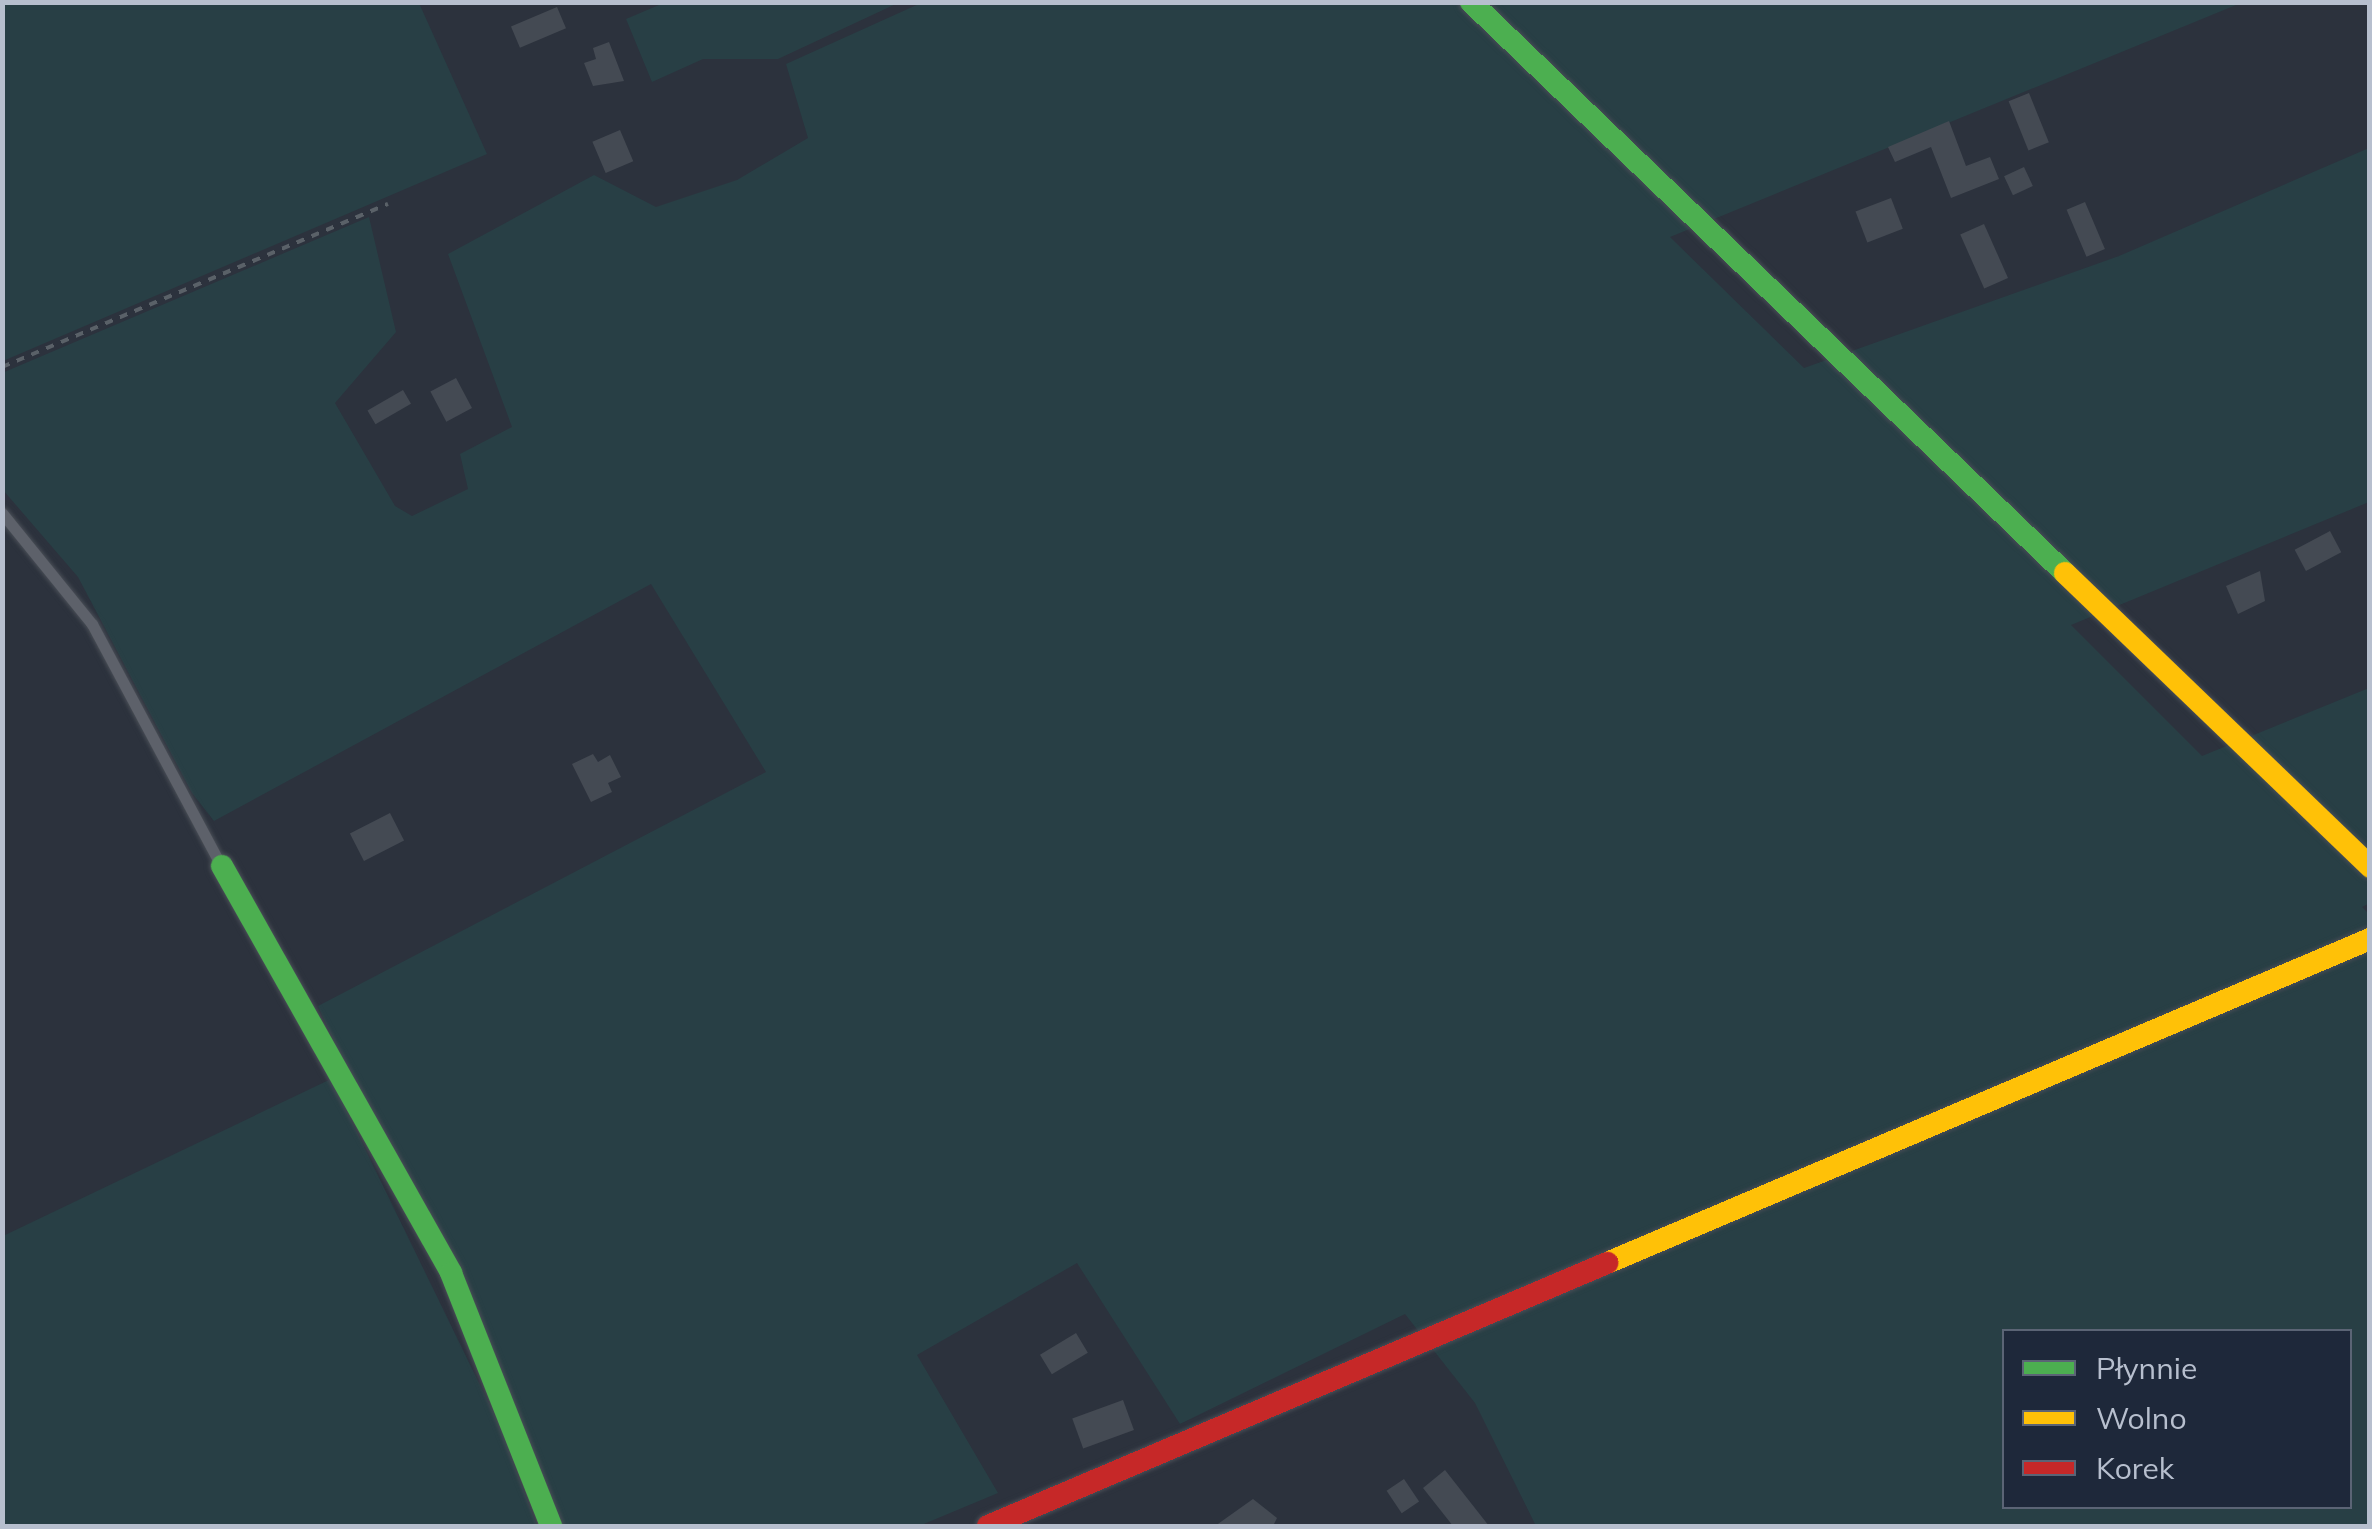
<!DOCTYPE html>
<html>
<head>
<meta charset="utf-8">
<style>
	body { margin:0 }
	#map { position:relative; width:2372px; height:1529px; overflow:hidden; background:#2c323d; font-family:Mulish,sans-serif }
	div>[style] { position:absolute }
	.green>* { inset:0; background:#283f45 }
	.building>* { inset:0; background:#444a53; transform-origin:0 0 }
	.path>* { height:4px; margin-top:-2px; transform-origin:0; background:repeating-linear-gradient(90deg,#5a6168 0 8px,transparent 0 16px) }
	.roads { filter:drop-shadow(0 0 2px #494e56) drop-shadow(0 0 2px #494e56) }
	.lane>* { height:11px; margin:-5.5px; padding:0 5.5px; transform-origin:5.5px; border-radius:5.5px; background:#5d616a }
	.fast>* { height:22px; margin:-11px; padding:0 11px; transform-origin:11px; border-radius:11px; background:#4caf50 }
	.slow>* { height:22px; margin:-11px; padding:0 11px; transform-origin:11px; border-radius:11px; background:#ffc107 }
	.jam>* { height:22px; margin:-11px; padding:0 11px; transform-origin:11px; border-radius:11px; background:#c62828 }
	span { translate:-50% -50%; white-space:nowrap; text-align:center; line-height:1.15; -webkit-text-stroke:10px #1e283a; paint-order:stroke }
	.frame { position:absolute; inset:0; border:5px solid #b7bfce; pointer-events:none }
	.legend { position:absolute; left:2002px; top:1329px; width:350px; height:180px; box-sizing:border-box; background:#1e283a; border:2px solid #5b6475; margin:0; padding:12px 18px; list-style:none; font-size:30px; color:#b7bfce }
	.legend li { display:flex; align-items:center; gap:20px; height:50px }
	.legend b { width:50px; border:2px solid #5b6475 }
</style>
</head>
<body>
<div id="map">
	<div class="green">
		<div style="clip-path:polygon(666px 2px,898px 2px,898px 3px,778px 59px,703px 59px,652px 82px,626px 19px)"></div>
		<div style="clip-path:polygon(2px 3px,419px 3px,487px 154px,3px 361px)"></div>
		<div style="clip-path:polygon(evenodd,921px 3px,2241px 3px,1670px 237px,1804px 368px,2119px 256px,2369px 148px,2369px 502px,2071px 625px,2202px 756px,2369px 688px,2370px 903px,2362px 907px,2370px 915px,2369px 1526px,1536px 1526px,1475px 1403px,1405px 1314px,1180px 1424px,1077px 1263px,917px 1355px,998px 1493px,919px 1526px,554px 1526px,318px 1006px,766px 772px,651px 584px,214px 821px,192px 793px,78px 577px,3px 490px,2px 373px,369px 217px,396px 332px,335px 403px,395px 506px,412px 516px,468px 489px,460px 454px,512px 427px,448px 254px,594px 175px,656px 207px,737px 180px,808px 138px,786px 64px,921px 3px,2004px 1332px,2350px 1332px,2350px 1506px,2004px 1506px,2004px 1332px)"></div>
		<div style="clip-path:polygon(331px 1079px,498px 1422px,537px 1526px,3px 1526px,3px 1236px)"></div>
	</div>
	<div class="building">
		<div style="left:557px;top:7px;width:23px;height:50px;rotate:67deg"></div>
		<div style="clip-path:polygon(609px 42px,624px 81px,593px 86px,584px 63px,596px 59px,593px 48px)"></div>
		<div style="left:2029px;top:93px;width:53px;height:22px;rotate:68deg"></div>
		<div style="clip-path:polygon(1949px 121px,1966px 166px,1990px 157px,1999px 179px,1951px 198px,1931px 147px,1895px 162px,1888px 147px)"></div>
		<div style="left:620px;top:130px;width:34px;height:30px;rotate:67deg"></div>
		<div style="left:2024px;top:167px;width:21px;height:22px;rotate:65deg"></div>
		<div style="left:1891px;top:198px;width:33px;height:38px;rotate:69deg"></div>
		<div style="left:2085px;top:202px;width:51px;height:20px;rotate:67deg"></div>
		<div style="left:1984px;top:224px;width:59px;height:26px;rotate:66deg"></div>
		<div style="left:456px;top:378px;width:34px;height:29px;rotate:62deg"></div>
		<div style="left:403px;top:390px;width:16px;height:41px;rotate:60deg"></div>
		<div style="left:2330px;top:531px;width:24px;height:40px;rotate:62deg"></div>
		<div style="clip-path:polygon(2260px 571px,2265px 601px,2238px 614px,2226px 586px)"></div>
		<div style="clip-path:polygon(593px 754px,598px 762px,610px 755px,621px 777px,608px 783px,612px 792px,591px 802px,572px 764px)"></div>
		<div style="left:390px;top:813px;width:31px;height:45px;rotate:63deg"></div>
		<div style="left:1076px;top:1333px;width:23px;height:42px;rotate:59deg"></div>
		<div style="left:1123px;top:1400px;width:32px;height:54px;rotate:70deg"></div>
		<div style="clip-path:polygon(1445px 1470px,1489px 1526px,1453px 1526px,1423px 1488px)"></div>
		<div style="left:1404px;top:1479px;width:27px;height:21px;rotate:56deg"></div>
		<div style="clip-path:polygon(1253px 1499px,1277px 1518px,1273px 1526px,1215px 1526px)"></div>
	</div>
	<div class="path">
		<div style="left:2px;top:367px;width:419px;rotate:-22.9deg"></div>
	</div>
	<div class="roads">
		<div class="lane">
			<div style="left:2px;top:513px;width:143px;rotate:51deg"></div>
			<div style="left:92px;top:624px;width:270px;rotate:61.9deg"></div>
		</div>
		<div class="fast">
			<div style="left:1471px;top:2px;width:824px;rotate:43.87deg"></div>
			<div style="left:222px;top:866px;width:467px;rotate:60.6deg"></div>
			<div style="left:451px;top:1273px;width:272px;rotate:68.4deg"></div>
		</div>
		<div class="slow">
			<div style="left:2065px;top:573px;width:424px;rotate:43.9deg"></div>
			<div style="left:1607px;top:1263px;width:829px;rotate:-23.01deg"></div>
		</div>
		<div class="jam">
			<div style="left:988px;top:1526px;width:673px;rotate:-23.02deg"></div>
		</div>
	</div>
	<div class="frame"></div>
	<ul class="legend">
	<li><b style="height:12px;background:#4caf50"></b>Płynnie</li>
	<li><b style="height:12px;background:#ffc107"></b>Wolno</li>
	<li><b style="height:12px;background:#c62828"></b>Korek</li>
	</ul>
</div>
</body>
</html>
